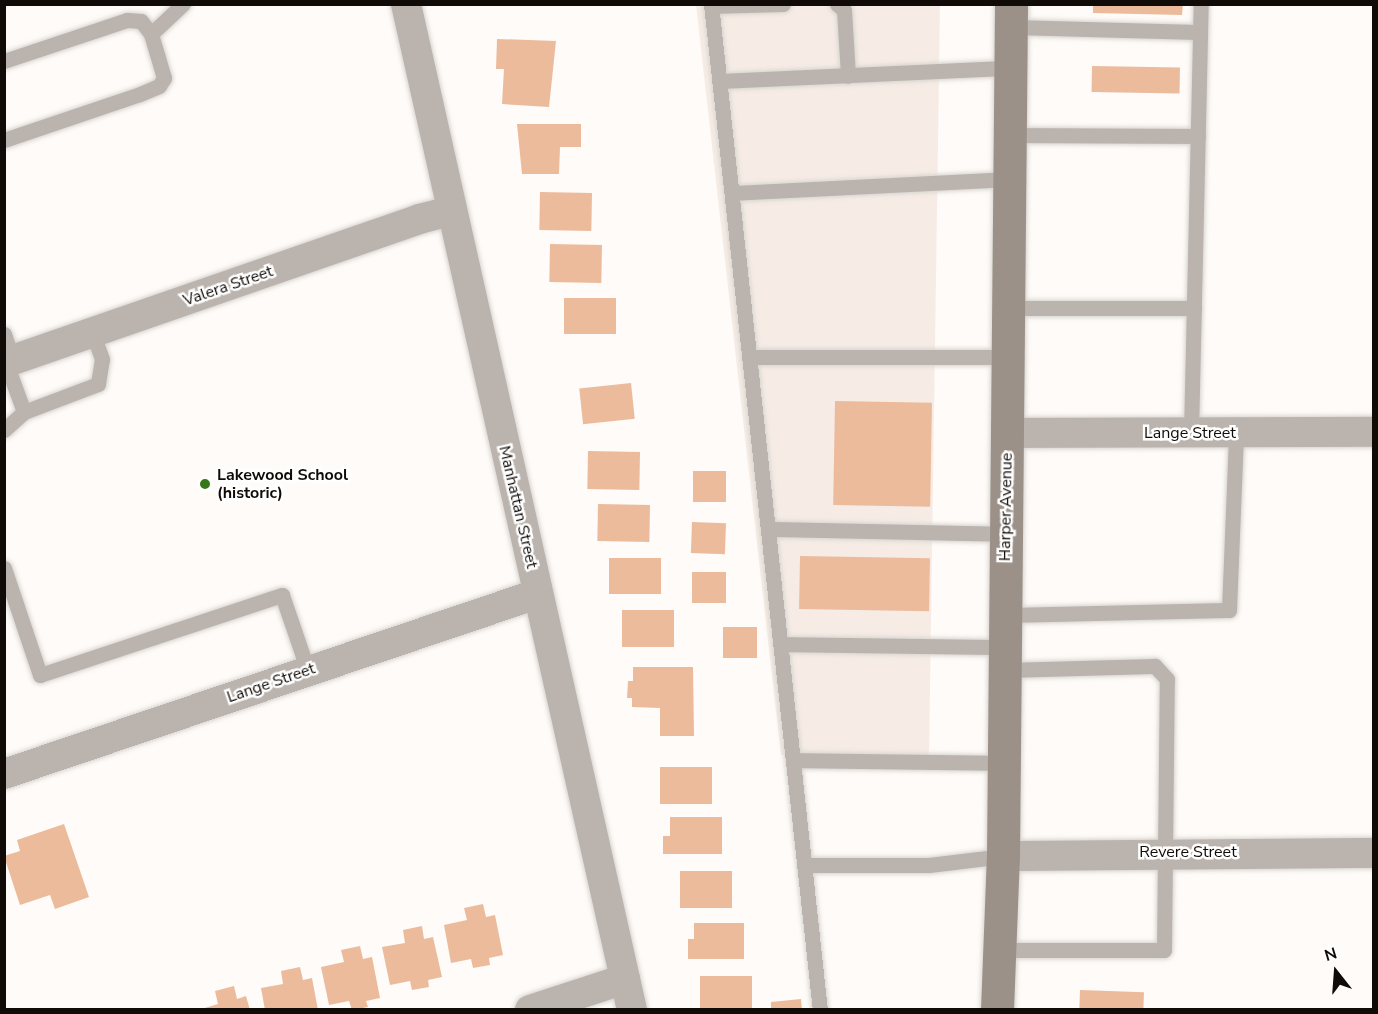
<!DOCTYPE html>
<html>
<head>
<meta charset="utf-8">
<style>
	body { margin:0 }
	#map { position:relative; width:1378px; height:1014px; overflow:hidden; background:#fefbf8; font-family:"Nunito Sans",sans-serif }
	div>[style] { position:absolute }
	.built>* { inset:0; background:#f6ece5 }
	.building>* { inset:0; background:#ebbb9c; transform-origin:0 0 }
	.roads { filter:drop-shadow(0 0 2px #d8d5d1) drop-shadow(0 0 2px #d8d5d1) }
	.lane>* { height:15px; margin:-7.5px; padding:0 7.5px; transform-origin:7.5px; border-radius:7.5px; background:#bbb4ae }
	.street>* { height:30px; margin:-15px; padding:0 15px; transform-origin:15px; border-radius:15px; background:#bbb4ae }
	.secondary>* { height:33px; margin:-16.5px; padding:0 16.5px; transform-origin:16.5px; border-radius:16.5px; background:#9b9189 }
	.dots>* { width:16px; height:16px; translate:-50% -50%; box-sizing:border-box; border:3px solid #fff; border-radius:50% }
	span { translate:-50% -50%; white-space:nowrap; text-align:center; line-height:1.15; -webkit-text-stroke:5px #fff; paint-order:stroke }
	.street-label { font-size:16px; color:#100b07 }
	.poi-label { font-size:16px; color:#100b07; font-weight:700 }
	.left { translate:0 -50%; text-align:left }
	.frame { position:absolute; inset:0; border:6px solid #100b07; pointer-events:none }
	.north { position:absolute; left:1306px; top:942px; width:60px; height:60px; -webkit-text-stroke:4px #fff; paint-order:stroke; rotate:343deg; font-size:16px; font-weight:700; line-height:24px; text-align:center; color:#100b07 }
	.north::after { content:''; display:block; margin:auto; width:21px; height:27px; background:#100b07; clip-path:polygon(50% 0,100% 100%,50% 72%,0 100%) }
</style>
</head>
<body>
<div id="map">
	<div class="built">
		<div style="clip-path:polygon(696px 5px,940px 5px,929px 758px,781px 755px)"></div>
	</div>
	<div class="building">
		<div style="clip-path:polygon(1093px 4px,1183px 4px,1182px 15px,1093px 13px)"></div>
		<div style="clip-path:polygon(497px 39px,556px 41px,549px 107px,502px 104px,504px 69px,496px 69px)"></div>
		<div style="left:1092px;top:66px;width:88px;height:26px;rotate:1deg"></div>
		<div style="clip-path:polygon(517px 124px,581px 124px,581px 147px,560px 147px,559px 174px,522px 174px)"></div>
		<div style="left:540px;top:192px;width:52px;height:38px;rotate:1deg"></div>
		<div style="left:550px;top:244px;width:52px;height:38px;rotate:1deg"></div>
		<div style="left:564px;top:298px;width:52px;height:36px"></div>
		<div style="left:631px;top:383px;width:36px;height:52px;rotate:84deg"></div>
		<div style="left:835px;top:401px;width:97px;height:104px;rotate:1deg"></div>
		<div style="left:588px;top:451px;width:52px;height:38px;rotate:1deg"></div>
		<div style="left:693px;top:471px;width:33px;height:31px"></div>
		<div style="left:598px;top:504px;width:52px;height:37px;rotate:1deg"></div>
		<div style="left:692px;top:522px;width:34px;height:31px;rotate:2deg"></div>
		<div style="left:800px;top:556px;width:130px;height:53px;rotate:1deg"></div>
		<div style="left:609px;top:558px;width:52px;height:36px"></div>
		<div style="left:692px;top:572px;width:34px;height:31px"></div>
		<div style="left:622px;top:610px;width:52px;height:37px"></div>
		<div style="left:723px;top:627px;width:34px;height:31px"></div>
		<div style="clip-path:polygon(633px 667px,693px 667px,694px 736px,660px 736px,660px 708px,632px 707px,632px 698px,627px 698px,628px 681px,633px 681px)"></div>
		<div style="left:660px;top:767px;width:52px;height:37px"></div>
		<div style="clip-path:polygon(670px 817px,722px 817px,722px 854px,663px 854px,663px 836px,670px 836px)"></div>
		<div style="clip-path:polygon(64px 824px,89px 897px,55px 909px,50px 895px,20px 905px,4px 856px,20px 851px,17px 840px)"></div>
		<div style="left:680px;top:871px;width:52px;height:37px"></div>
		<div style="clip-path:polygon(483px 904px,486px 917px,495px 915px,503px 955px,489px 958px,490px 965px,473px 968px,471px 959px,451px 963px,444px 925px,467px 920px,464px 908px)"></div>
		<div style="clip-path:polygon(694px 923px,744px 923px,744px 959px,688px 959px,688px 939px,694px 939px)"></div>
		<div style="clip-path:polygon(422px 926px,424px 939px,433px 937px,442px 977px,428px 980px,429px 987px,412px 990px,410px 981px,390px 985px,382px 947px,405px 943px,403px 930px)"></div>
		<div style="clip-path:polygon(360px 946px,363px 959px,372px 957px,380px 998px,366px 1001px,368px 1007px,352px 1010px,349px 1001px,329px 1005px,321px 967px,344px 962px,341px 950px)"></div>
		<div style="clip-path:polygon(300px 967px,303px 980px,312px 978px,318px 1010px,265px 1010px,261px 988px,283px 984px,281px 971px)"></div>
		<div style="left:700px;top:976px;width:52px;height:34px"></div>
		<div style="clip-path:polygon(234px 986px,237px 999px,246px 996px,250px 1010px,198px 1010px,218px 1004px,215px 991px)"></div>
		<div style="left:1080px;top:990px;width:64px;height:20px;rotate:2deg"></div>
		<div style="clip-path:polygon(801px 999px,802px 1010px,771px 1010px,771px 1002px)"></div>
	</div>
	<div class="roads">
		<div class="lane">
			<div style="left:711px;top:4px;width:1012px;rotate:83.82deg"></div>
			<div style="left:837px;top:4px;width:9px;rotate:41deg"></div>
			<div style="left:844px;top:10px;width:66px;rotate:86.5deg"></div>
			<div style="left:711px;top:6px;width:72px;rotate:-1.6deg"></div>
			<div style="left:1011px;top:27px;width:189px;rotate:1.5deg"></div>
			<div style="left:151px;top:34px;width:44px;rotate:-43.2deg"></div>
			<div style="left:4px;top:61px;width:130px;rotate:-18.4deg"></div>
			<div style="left:127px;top:20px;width:14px;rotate:4deg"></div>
			<div style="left:141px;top:21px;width:16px;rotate:52deg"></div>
			<div style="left:151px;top:34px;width:46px;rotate:73.5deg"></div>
			<div style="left:164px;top:78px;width:9px;rotate:122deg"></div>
			<div style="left:159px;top:86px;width:21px;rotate:157deg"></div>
			<div style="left:140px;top:94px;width:144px;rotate:161.3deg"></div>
			<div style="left:720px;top:81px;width:290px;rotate:-2.6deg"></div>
			<div style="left:1009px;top:135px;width:189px;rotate:0.3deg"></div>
			<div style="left:732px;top:193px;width:276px;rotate:-2.9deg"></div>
			<div style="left:1008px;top:308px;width:186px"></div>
			<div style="left:4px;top:334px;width:28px;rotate:71deg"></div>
			<div style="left:750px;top:357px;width:258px"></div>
			<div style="left:24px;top:412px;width:79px;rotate:-20.7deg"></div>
			<div style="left:98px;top:384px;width:25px;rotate:-81deg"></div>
			<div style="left:102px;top:359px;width:27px;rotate:-110deg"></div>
			<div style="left:4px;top:430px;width:27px;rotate:-42deg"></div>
			<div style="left:24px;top:412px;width:52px;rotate:-110.2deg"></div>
			<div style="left:1191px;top:433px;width:429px;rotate:-88.7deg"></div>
			<div style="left:769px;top:529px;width:237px;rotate:1.2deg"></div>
			<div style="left:4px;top:568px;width:113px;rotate:71.4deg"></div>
			<div style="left:40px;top:675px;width:255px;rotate:-18.3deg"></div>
			<div style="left:282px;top:595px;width:80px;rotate:71.1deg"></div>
			<div style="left:1005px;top:615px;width:224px;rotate:-1.3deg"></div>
			<div style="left:1229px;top:610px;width:178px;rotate:-87.7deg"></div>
			<div style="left:781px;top:644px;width:224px;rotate:0.8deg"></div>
			<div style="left:794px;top:760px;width:209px;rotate:0.8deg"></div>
			<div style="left:806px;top:865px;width:123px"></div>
			<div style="left:929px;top:865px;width:75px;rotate:-6.9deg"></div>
			<div style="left:1000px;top:950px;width:164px"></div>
			<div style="left:1164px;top:950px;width:271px;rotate:-89.4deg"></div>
			<div style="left:1167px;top:679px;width:18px;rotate:-133deg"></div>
			<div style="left:1155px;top:666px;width:151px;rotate:178.5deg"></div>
		</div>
		<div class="street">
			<div style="left:406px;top:4px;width:1031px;rotate:77.34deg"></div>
			<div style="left:4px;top:363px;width:439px;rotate:-19.1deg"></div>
			<div style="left:419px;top:219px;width:34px;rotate:-14deg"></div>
			<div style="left:1007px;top:433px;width:367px;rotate:-0.2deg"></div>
			<div style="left:4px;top:774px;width:563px;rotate:-18.66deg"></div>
			<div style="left:1003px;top:856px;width:371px;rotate:-0.5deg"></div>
			<div style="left:530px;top:1010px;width:100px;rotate:-18.1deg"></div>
		</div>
		<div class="secondary">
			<div style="left:997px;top:1010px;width:154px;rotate:-87.8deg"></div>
			<div style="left:1003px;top:856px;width:852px;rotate:-89.46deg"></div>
		</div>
	</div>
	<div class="dots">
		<div style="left:205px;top:484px;background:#357819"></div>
	</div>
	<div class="street-label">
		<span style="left:228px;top:286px;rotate:-19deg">Valera Street</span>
		<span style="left:1190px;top:433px">Lange Street</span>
		<span style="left:518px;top:507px;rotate:77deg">Manhattan Street</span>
		<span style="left:1006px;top:507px;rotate:-89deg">Harper Avenue</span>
		<span style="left:271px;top:683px;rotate:-19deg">Lange Street</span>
		<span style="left:1188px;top:852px">Revere Street</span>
	</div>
	<div class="poi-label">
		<span class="left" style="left:217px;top:484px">Lakewood School<br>(historic)</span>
	</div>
	<div class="frame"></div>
	<div class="north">N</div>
</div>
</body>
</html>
